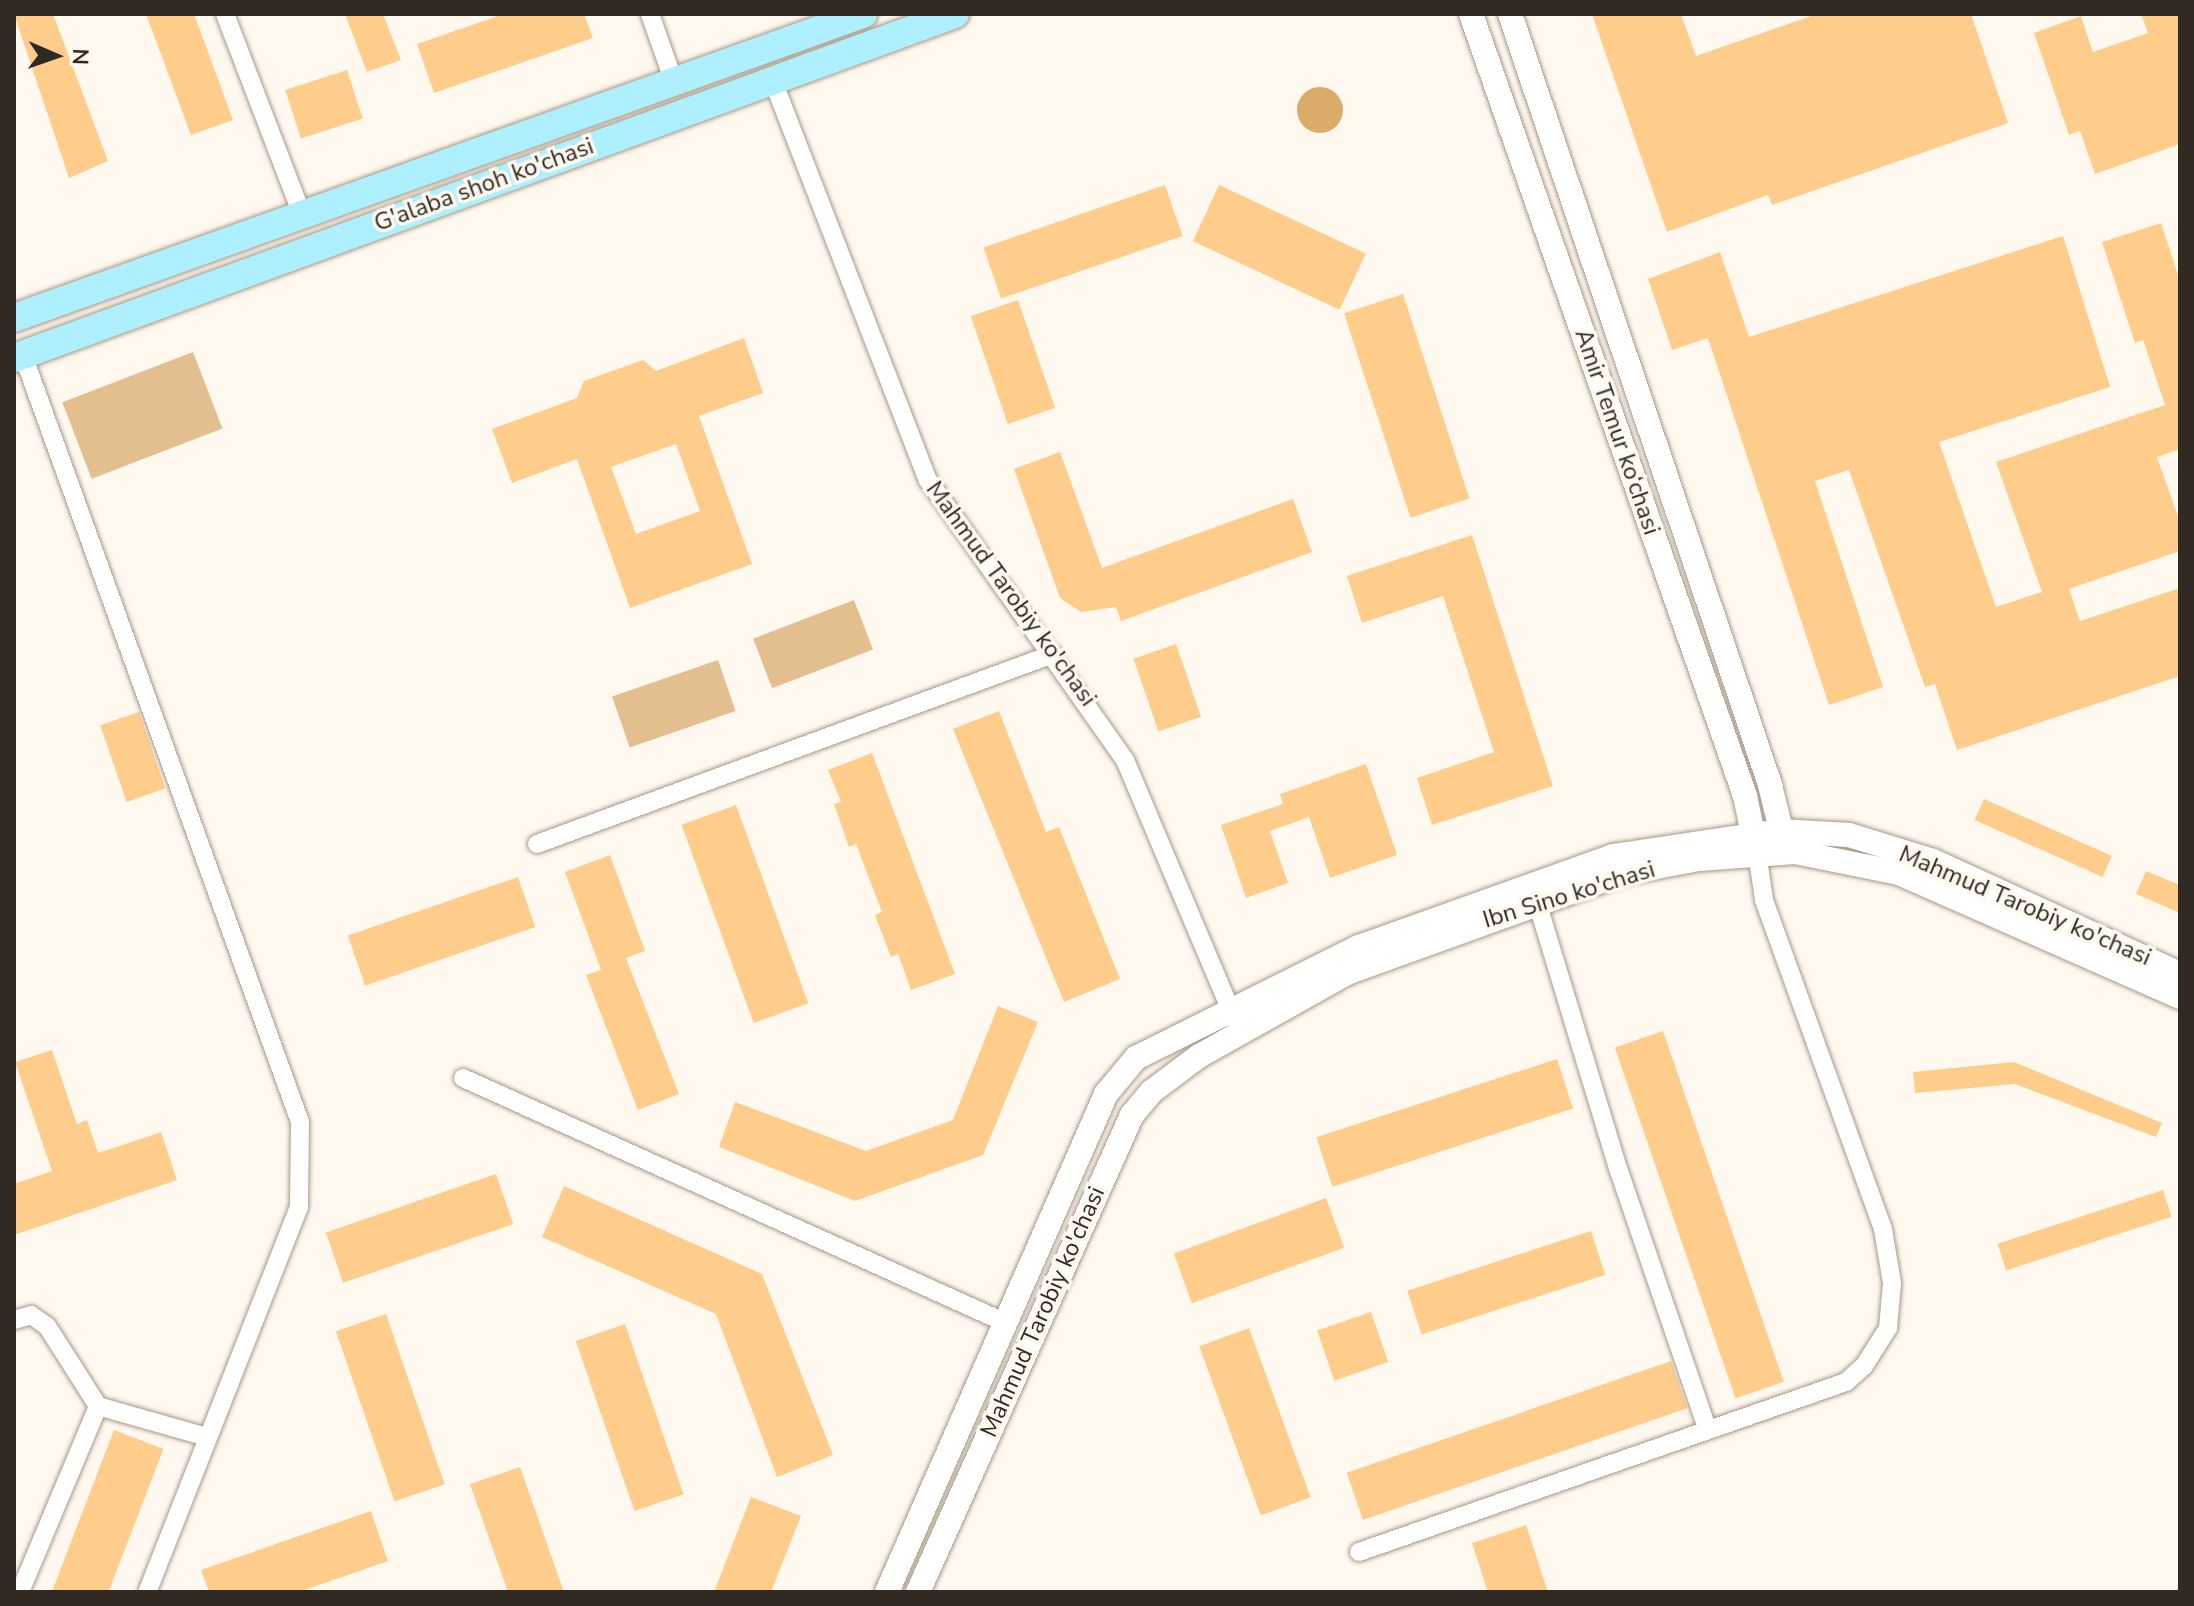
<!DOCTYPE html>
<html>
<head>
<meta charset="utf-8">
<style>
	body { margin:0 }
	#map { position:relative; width:2194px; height:1606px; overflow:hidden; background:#fff8ef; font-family:"Nunito Sans",sans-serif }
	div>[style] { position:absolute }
	.green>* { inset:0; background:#e3bf90; transform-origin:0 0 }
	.water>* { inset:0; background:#dbab6a }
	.round { border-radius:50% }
	.building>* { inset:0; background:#fecd8b; transform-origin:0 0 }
	.roads { filter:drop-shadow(0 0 2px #a89884) drop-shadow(0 0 2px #a89884) }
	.street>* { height:18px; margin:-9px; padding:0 9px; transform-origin:9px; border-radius:9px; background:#fff }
	.secondary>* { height:24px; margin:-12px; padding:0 12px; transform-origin:12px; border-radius:12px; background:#fff }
	.primary>* { height:28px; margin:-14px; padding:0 14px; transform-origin:14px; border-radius:14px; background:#adeffd }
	span { translate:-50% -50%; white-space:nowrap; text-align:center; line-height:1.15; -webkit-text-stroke:7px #fff8ef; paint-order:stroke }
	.street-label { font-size:24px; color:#302a22 }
	.frame { position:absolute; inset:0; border:16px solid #302a22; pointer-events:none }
	.north { position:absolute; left:16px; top:16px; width:80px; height:80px; -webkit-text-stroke:6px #fff8ef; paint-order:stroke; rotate:92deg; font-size:22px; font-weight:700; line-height:32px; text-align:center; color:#302a22 }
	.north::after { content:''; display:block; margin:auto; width:28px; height:36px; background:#302a22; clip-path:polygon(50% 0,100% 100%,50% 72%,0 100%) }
</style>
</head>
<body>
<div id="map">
	<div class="green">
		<div style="left:193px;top:352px;width:82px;height:140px;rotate:69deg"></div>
		<div style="left:854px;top:600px;width:53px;height:108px;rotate:69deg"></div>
		<div style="left:718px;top:660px;width:54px;height:112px;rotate:71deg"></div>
	</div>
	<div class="water">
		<div class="round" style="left:1297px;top:87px;width:46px;height:46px"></div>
	</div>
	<div class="building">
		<div style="clip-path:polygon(14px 14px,53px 14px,108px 161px,69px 178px)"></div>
		<div style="clip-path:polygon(146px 14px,194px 14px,233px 120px,191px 135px)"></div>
		<div style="clip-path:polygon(345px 14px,383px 14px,401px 60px,367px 72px)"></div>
		<div style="clip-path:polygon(504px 14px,584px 14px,593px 38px,434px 93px,417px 44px)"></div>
		<div style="clip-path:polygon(1592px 14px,1681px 14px,1696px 56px,1817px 14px,1971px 14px,2008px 123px,1772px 205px,1768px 195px,1667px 232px)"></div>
		<div style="clip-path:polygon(2141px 14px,2180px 14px,2180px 144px,2095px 174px,2080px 131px,2069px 135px,2034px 33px,2081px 16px,2093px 52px,2148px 33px)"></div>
		<div style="left:347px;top:70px;width:51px;height:65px;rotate:72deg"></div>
		<div style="left:1165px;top:185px;width:54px;height:192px;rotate:71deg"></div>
		<div style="left:1219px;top:185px;width:162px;height:62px;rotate:25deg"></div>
		<div style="clip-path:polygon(2161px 223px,2180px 281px,2180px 449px,2157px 457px,2180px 522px,2180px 551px,2069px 589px,2080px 621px,2180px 588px,2180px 676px,1957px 750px,1935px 684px,1925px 687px,1849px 470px,1815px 481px,1883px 687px,1829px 705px,1708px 338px,1672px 350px,1648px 279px,1720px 252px,1749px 337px,2063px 236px,2110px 387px,1939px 442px,1996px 607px,2042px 592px,1996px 462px,2165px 405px,2143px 340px,2135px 343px,2102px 242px)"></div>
		<div style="left:1403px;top:294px;width:215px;height:62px;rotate:72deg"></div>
		<div style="left:1018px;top:300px;width:114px;height:50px;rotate:71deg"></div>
		<div style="clip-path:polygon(evenodd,744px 338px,763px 393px,699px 416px,752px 564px,630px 608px,577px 459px,512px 483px,492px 429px,577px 398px,584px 381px,643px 360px,656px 371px,744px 338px,676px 444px,700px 511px,636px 534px,611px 467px,676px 444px)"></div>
		<div style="clip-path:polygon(1060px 452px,1102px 568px,1293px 499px,1312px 552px,1121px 621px,1116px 607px,1081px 612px,1060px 598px,1014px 469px)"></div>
		<div style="clip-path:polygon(1472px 535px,1553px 786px,1432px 825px,1417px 778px,1494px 752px,1443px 596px,1362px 623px,1347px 576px)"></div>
		<div style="left:1176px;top:644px;width:77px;height:45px;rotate:71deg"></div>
		<div style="clip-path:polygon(999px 711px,1046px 832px,1059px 827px,1120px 979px,1064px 1002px,953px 729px)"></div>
		<div style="left:139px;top:712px;width:81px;height:41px;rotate:71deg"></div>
		<div style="clip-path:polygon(872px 753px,955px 974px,911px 990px,898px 954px,891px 957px,875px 915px,882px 912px,856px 844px,849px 847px,834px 804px,841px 802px,828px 770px)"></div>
		<div style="clip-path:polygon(1366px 764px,1397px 855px,1330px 878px,1309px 817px,1270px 831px,1288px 883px,1246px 898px,1221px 825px,1283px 804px,1280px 794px)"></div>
		<div style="left:1984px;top:799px;width:140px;height:23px;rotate:24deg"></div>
		<div style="left:736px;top:805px;width:211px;height:58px;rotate:70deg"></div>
		<div style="clip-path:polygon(610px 855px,645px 951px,626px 958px,679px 1094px,638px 1110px,586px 975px,601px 970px,565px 872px)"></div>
		<div style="clip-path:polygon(2146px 871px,2180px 885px,2180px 913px,2136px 894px)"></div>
		<div style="left:518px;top:877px;width:53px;height:180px;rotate:71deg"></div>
		<div style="clip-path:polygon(998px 1006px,1038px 1022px,983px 1155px,855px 1201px,719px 1147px,735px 1102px,866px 1151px,953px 1120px)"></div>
		<div style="left:1663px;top:1031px;width:371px;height:51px;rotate:71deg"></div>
		<div style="clip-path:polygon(52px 1050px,77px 1124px,87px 1120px,98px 1153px,161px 1132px,177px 1180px,14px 1235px,14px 1184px,52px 1171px,15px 1062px)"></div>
		<div style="left:1557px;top:1059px;width:52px;height:253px;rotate:72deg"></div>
		<div style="clip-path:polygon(2014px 1062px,2162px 1123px,2156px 1137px,2015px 1084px,1915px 1093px,1913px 1072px)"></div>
		<div style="left:496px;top:1174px;width:53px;height:180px;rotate:71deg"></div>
		<div style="clip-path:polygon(564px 1186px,762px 1274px,833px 1455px,777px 1477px,716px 1314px,542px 1237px)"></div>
		<div style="left:2163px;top:1190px;width:28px;height:174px;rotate:72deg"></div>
		<div style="left:1326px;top:1198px;width:53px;height:162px;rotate:70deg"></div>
		<div style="left:1591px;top:1231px;width:46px;height:193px;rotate:72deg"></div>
		<div style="left:1371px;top:1312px;width:53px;height:57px;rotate:71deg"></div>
		<div style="left:386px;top:1314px;width:180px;height:53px;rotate:71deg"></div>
		<div style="left:625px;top:1324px;width:180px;height:52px;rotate:71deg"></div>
		<div style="left:1249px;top:1328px;width:180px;height:53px;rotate:70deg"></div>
		<div style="left:1671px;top:1361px;width:50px;height:343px;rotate:71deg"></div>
		<div style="left:114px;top:1430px;width:53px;height:174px;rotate:21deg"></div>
		<div style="clip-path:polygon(520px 1467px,564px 1592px,508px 1592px,470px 1484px)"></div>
		<div style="clip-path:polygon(751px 1497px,801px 1516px,771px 1592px,714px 1592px)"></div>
		<div style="clip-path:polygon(371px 1511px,388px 1561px,299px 1592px,209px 1592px,201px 1570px)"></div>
		<div style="clip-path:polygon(1526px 1525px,1548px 1592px,1488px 1592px,1472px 1543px)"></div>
	</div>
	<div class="roads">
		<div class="street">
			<div style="left:225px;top:14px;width:215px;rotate:69deg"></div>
			<div style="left:650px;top:14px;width:72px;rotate:70.6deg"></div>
			<div style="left:773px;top:81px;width:428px;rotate:68.8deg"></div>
			<div style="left:928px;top:480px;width:342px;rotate:54.9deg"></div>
			<div style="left:1125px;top:760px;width:282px;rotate:67.1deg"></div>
			<div style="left:23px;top:355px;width:815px;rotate:70.14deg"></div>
			<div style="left:300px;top:1122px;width:85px;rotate:90.7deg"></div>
			<div style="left:299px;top:1207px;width:414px;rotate:111.5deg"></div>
			<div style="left:537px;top:844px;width:550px;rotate:-20.21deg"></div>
			<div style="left:1534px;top:892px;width:292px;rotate:73.1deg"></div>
			<div style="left:1619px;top:1171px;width:272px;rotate:71.1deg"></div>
			<div style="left:463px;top:1078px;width:596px;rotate:24.28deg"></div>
			<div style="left:14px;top:1320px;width:18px;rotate:-16deg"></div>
			<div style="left:31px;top:1315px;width:19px;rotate:35deg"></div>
			<div style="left:47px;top:1326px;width:95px;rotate:57.5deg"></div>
			<div style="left:98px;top:1406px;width:113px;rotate:15.9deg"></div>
			<div style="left:1359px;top:1552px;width:516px;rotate:-19.24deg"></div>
			<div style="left:1846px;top:1382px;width:24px;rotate:-42deg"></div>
			<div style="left:1864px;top:1366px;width:45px;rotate:-57.7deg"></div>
			<div style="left:1888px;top:1328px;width:45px;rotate:-84.9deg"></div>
			<div style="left:1892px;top:1283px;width:55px;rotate:-99.5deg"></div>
			<div style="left:1883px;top:1229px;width:350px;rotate:-109.9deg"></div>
			<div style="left:1764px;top:900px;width:49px;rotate:-98.3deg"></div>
			<div style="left:20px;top:1592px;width:202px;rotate:-67.2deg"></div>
		</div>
		<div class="secondary">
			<div style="left:1471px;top:14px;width:829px;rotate:70.69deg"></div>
			<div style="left:1745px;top:796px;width:53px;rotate:78.1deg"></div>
			<div style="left:1510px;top:14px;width:814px;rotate:71.36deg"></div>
			<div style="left:1770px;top:785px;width:63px;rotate:76.2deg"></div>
			<div style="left:887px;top:1592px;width:544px;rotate:-66.26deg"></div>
			<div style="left:1106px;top:1094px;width:47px;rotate:-50.2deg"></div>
			<div style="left:1136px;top:1058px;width:249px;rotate:-26.5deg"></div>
			<div style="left:1359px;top:947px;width:270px;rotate:-19.7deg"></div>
			<div style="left:1613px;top:856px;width:170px;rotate:-8.5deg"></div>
			<div style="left:1781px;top:831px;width:68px;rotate:3.4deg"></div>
			<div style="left:1849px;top:835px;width:88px;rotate:17.2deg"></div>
			<div style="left:1933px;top:861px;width:272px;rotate:24.6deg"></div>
			<div style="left:918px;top:1592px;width:523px;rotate:-65.84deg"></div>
			<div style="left:1132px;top:1115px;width:30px;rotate:-50deg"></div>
			<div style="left:1151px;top:1092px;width:60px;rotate:-36.9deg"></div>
			<div style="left:1199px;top:1056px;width:170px;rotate:-29.3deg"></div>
			<div style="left:1347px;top:973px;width:294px;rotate:-19.9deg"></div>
			<div style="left:1624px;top:873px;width:76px;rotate:-10.6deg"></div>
			<div style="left:1699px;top:859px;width:96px;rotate:-4.2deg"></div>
			<div style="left:1795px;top:852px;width:106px;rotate:11.4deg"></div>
			<div style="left:1899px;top:873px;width:307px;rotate:23.8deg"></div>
		</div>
		<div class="primary">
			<div style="left:14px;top:318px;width:902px;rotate:-19.7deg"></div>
			<div style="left:14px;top:358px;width:1002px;rotate:-20.08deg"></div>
		</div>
	</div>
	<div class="street-label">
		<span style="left:484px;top:185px;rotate:-20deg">G'alaba shoh ko'chasi</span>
		<span style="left:1617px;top:432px;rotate:71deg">Amir Temur ko‘chasi</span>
		<span style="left:1011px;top:594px;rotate:54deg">Mahmud Tarobiy ko'chasi</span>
		<span style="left:1569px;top:895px;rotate:-17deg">Ibn Sino ko'chasi</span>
		<span style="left:2025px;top:906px;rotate:23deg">Mahmud Tarobiy ko'chasi</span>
		<span style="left:1043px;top:1312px;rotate:-66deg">Mahmud Tarobiy ko'chasi</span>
	</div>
	<div class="frame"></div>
	<div class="north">N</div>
</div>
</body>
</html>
